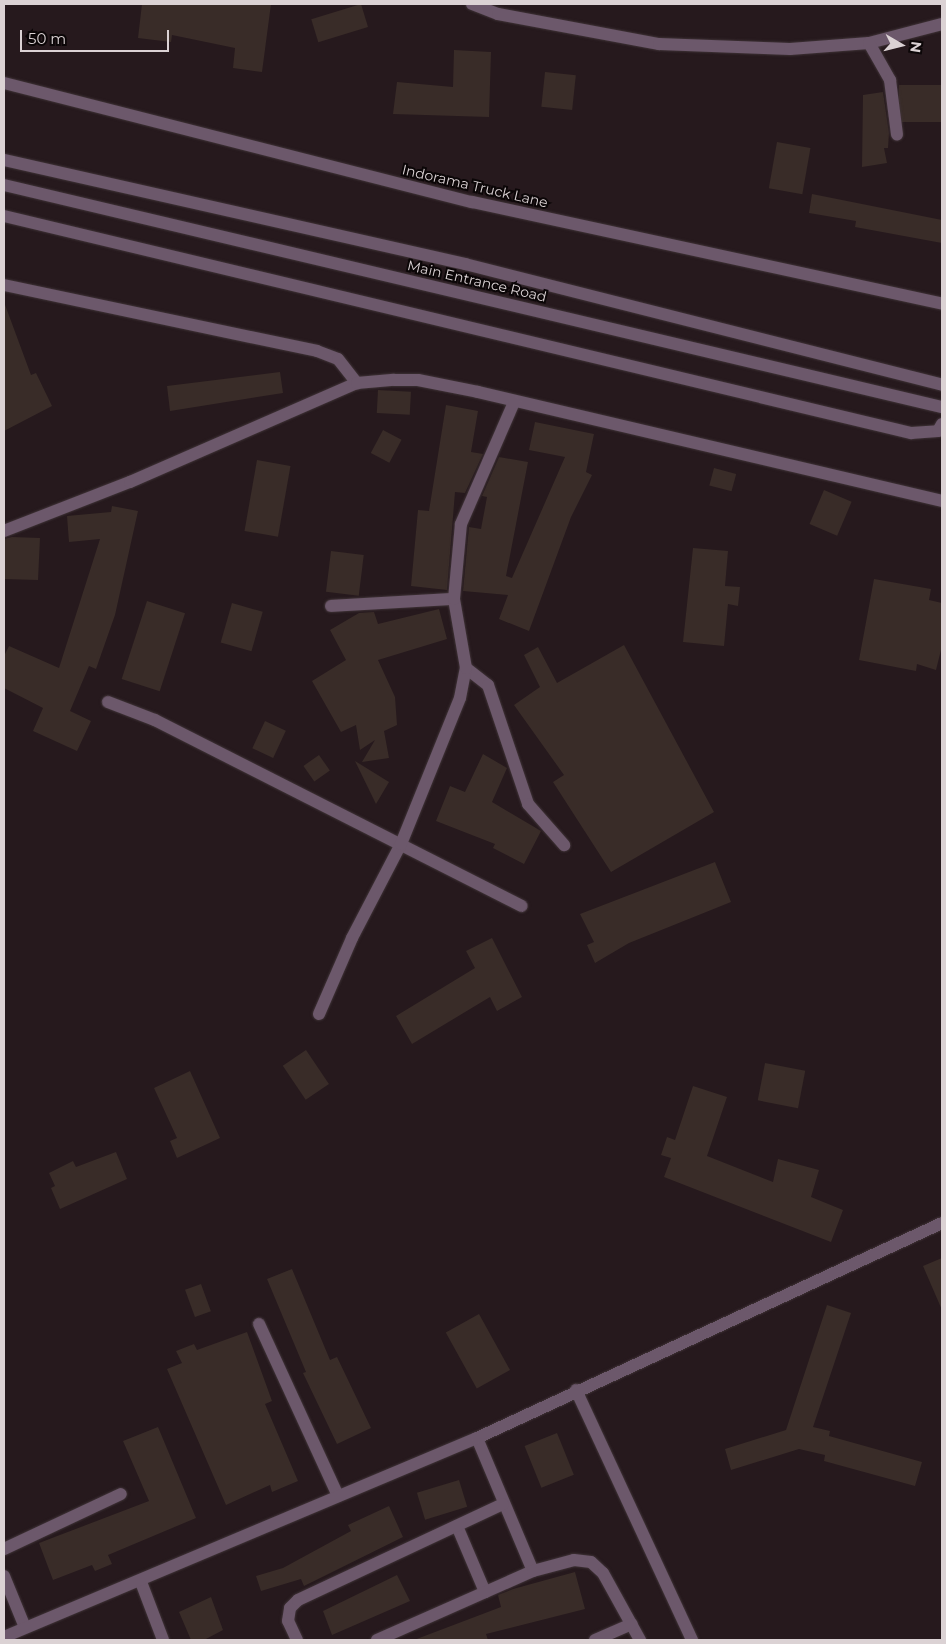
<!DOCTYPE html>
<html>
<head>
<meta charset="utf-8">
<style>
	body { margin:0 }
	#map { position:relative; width:946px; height:1644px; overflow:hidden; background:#26191d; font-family:Montserrat,sans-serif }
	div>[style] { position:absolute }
	.building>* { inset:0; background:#392c28; transform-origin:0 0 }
	.roads { filter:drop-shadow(0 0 1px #3f3337) drop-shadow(0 0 1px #3f3337) }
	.minor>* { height:12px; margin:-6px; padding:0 6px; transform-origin:6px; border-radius:6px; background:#6c586b }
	span { translate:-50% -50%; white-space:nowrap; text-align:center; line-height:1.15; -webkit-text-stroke:4px #0b0607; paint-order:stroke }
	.street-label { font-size:14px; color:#dbd2d4 }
	.frame { position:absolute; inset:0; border:5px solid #dbd2d4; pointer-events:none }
	.north { position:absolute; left:876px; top:20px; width:50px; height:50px; -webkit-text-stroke:4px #0b0607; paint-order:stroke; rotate:98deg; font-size:14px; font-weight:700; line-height:20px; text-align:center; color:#dbd2d4 }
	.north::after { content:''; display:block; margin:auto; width:18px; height:22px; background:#dbd2d4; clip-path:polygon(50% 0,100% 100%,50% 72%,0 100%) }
	.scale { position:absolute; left:20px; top:30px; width:149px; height:22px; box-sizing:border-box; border:2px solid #dbd2d4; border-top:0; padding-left:6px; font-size:15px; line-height:18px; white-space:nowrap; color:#dbd2d4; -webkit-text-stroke:4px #0b0607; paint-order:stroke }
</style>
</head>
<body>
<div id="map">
	<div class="building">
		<div style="clip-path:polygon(142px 4px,271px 4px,262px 72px,233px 68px,235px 48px,172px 35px,171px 42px,138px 38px)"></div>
		<div style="left:361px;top:4px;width:24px;height:52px;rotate:73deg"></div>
		<div style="clip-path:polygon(454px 50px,491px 52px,489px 117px,393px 114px,397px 82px,453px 87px)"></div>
		<div style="left:545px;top:72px;width:31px;height:35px;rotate:6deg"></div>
		<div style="left:942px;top:85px;width:37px;height:43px;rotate:90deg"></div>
		<div style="clip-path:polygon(883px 92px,889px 133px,888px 148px,884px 148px,887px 163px,862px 167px,863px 95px)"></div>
		<div style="left:777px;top:142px;width:34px;height:47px;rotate:10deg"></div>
		<div style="clip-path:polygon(812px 194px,942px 220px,942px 243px,855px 227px,856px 221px,809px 213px)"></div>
		<div style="clip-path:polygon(4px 302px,31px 375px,36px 373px,52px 406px,4px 431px)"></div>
		<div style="clip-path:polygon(280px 372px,283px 393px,170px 411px,167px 386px)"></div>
		<div style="left:378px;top:390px;width:33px;height:23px;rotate:3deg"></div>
		<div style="clip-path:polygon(446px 405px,478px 411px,471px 452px,483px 454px,465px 493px,455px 492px,447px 590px,411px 586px,418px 510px,429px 511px)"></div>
		<div style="clip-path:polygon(535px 422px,594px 434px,586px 472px,592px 475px,571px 517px,529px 631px,499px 619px,508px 595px,463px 591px,469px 527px,481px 529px,487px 497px,482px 496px,499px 457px,528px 462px,506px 576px,512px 578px,565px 457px,529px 450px)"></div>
		<div style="left:383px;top:430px;width:21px;height:26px;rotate:28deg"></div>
		<div style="left:257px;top:460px;width:34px;height:72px;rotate:10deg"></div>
		<div style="left:714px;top:468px;width:23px;height:18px;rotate:15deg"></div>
		<div style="left:824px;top:490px;width:30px;height:37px;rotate:23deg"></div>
		<div style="clip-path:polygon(112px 506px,138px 511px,115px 615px,96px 669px,89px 666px,70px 711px,91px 721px,77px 751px,33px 731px,43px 708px,4px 688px,4px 656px,9px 646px,59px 668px,100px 539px,69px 542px,67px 516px,111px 512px)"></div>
		<div style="clip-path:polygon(12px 537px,40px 538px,38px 580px,4px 579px,4px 539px)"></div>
		<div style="clip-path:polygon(693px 548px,728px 551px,725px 586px,740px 587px,738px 606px,728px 604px,724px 646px,683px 642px)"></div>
		<div style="left:331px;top:551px;width:33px;height:41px;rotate:7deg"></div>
		<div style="clip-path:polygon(874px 579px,931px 589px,929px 600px,942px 603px,942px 646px,936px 670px,917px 664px,916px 671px,859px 660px)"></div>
		<div style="left:147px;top:601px;width:40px;height:82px;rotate:18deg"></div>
		<div style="left:232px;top:603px;width:32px;height:41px;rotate:16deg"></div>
		<div style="clip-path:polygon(439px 609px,447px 639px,378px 660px,395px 697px,397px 725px,384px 731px,389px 758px,362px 762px,375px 740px,360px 750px,356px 725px,341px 732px,312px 681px,346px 660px,330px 630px,359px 613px,374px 612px,378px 624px)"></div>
		<div style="clip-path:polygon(624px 645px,714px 812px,611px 872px,553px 782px,564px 775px,514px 705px,540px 687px,524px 655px,538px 647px,557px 683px)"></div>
		<div style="left:265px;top:721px;width:23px;height:30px;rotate:25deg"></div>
		<div style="clip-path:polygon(483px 754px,507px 768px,492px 802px,541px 831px,524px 864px,493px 848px,495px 844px,436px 821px,450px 786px,465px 792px)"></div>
		<div style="left:319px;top:755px;width:19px;height:19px;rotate:55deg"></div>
		<div style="clip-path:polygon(355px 761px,389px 782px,376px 804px)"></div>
		<div style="clip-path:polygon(715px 862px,731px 902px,629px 943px,595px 963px,587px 945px,594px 942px,580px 914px)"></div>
		<div style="clip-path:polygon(492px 938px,522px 997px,497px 1011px,490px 997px,412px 1044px,396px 1016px,475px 968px,466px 951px)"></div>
		<div style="left:306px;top:1050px;width:41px;height:28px;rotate:56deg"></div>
		<div style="left:765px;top:1063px;width:41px;height:38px;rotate:11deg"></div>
		<div style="clip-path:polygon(190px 1071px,220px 1138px,177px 1158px,170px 1141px,177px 1138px,154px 1088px)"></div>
		<div style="clip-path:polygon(693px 1086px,727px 1097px,707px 1156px,773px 1182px,778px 1159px,819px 1170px,811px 1197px,843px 1210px,831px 1242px,664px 1177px,671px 1158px,661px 1155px,667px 1137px,675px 1140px)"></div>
		<div style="clip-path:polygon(116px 1152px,127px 1179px,60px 1209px,51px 1188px,55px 1186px,49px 1173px,73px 1161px,76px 1167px)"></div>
		<div style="clip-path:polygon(942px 1258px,942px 1310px,923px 1266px)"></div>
		<div style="clip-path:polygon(292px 1269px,330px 1360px,337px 1357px,371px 1428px,337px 1444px,303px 1373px,306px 1372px,267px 1279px)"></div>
		<div style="left:201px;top:1284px;width:29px;height:17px;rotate:70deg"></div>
		<div style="clip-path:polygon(827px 1305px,851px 1313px,813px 1427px,830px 1431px,829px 1436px,922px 1462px,915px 1486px,824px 1461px,825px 1455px,799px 1449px,731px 1470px,725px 1449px,786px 1430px)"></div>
		<div style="left:479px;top:1314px;width:64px;height:38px;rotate:61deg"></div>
		<div style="clip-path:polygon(247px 1332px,272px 1401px,265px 1404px,298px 1481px,272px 1492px,270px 1485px,226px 1505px,167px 1369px,182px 1363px,176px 1351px,194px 1344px,197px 1350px)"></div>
		<div style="clip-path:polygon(158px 1427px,196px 1518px,108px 1555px,112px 1564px,95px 1571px,92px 1565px,53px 1580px,39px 1543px,149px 1501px,123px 1441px)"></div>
		<div style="left:557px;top:1433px;width:45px;height:35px;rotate:68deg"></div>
		<div style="left:459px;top:1480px;width:28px;height:44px;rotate:73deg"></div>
		<div style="clip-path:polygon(389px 1506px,403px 1537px,304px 1586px,301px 1579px,261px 1591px,256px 1576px,283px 1568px,351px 1531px,348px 1525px)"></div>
		<div style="clip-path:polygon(575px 1572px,585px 1609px,486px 1634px,488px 1640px,414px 1640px,501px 1607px,498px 1595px,513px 1589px)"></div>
		<div style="clip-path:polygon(397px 1575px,410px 1601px,332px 1635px,323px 1611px)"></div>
		<div style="clip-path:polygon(211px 1597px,223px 1630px,204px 1640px,191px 1640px,179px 1612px)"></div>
	</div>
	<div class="roads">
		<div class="minor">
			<div style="left:472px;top:4px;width:28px;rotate:21deg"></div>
			<div style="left:498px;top:14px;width:164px;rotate:10.6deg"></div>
			<div style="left:659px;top:44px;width:131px;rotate:2.2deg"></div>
			<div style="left:790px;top:49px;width:79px;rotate:-4.3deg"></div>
			<div style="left:869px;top:43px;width:75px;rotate:-14.6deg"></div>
			<div style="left:869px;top:43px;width:43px;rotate:60.4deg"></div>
			<div style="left:890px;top:80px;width:55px;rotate:82.7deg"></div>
			<div style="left:4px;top:83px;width:483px;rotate:14.3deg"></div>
			<div style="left:472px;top:202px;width:481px;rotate:12.2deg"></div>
			<div style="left:4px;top:160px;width:473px;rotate:12.7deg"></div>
			<div style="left:465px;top:264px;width:492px;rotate:14.2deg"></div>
			<div style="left:4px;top:185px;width:964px;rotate:13.32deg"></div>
			<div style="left:4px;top:216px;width:933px;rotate:13.46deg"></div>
			<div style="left:911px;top:433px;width:27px;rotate:-4deg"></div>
			<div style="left:938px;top:431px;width:8px;rotate:-60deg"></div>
			<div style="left:4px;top:285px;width:320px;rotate:11.9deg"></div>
			<div style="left:317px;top:351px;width:22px;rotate:21deg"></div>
			<div style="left:338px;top:359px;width:31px;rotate:52deg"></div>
			<div style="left:4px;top:531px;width:135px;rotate:-21.3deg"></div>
			<div style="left:130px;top:482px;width:248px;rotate:-23.6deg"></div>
			<div style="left:357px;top:383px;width:37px;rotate:-5deg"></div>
			<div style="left:394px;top:380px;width:24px"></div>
			<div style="left:418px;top:380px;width:61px;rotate:11.3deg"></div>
			<div style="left:478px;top:392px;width:477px;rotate:13.2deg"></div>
			<div style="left:331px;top:606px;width:123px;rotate:-3.3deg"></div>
			<div style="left:466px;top:668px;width:28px;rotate:38deg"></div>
			<div style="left:488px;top:685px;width:126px;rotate:71.4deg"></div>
			<div style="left:528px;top:804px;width:55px;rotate:48.7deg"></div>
			<div style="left:108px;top:702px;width:50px;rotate:21deg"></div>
			<div style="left:155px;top:720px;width:411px;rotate:26.9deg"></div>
			<div style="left:319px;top:1014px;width:83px;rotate:-66.5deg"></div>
			<div style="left:352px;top:938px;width:106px;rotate:-62.5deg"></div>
			<div style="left:401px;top:844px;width:157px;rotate:-68deg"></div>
			<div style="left:460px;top:698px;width:31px;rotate:-79deg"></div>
			<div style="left:466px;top:668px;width:70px;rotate:-99.9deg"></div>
			<div style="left:454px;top:599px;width:75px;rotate:-84.7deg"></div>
			<div style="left:461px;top:524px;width:133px;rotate:-66.5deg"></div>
			<div style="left:259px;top:1324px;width:189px;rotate:65.3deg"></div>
			<div style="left:576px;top:1390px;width:276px;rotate:65.1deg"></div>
			<div style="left:477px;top:1438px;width:144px;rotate:67.2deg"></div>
			<div style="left:457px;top:1526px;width:72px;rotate:67deg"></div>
			<div style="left:4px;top:1549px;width:129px;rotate:-25.2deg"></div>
			<div style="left:4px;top:1576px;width:53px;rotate:67.8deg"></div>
			<div style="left:141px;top:1582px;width:62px;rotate:69.2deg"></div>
			<div style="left:4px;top:1637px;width:513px;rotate:-22.82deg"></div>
			<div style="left:477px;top:1438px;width:512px;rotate:-24.81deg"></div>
			<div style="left:297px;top:1640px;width:21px;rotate:-115deg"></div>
			<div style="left:288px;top:1621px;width:13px;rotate:-81deg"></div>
			<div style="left:290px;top:1608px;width:11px;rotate:-45deg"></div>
			<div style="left:298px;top:1600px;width:226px;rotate:-25.1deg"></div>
			<div style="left:377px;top:1640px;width:171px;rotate:-23.9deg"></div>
			<div style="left:533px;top:1571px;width:42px;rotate:-15deg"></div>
			<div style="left:574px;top:1560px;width:17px;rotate:7deg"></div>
			<div style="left:591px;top:1562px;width:16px;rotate:43deg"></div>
			<div style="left:603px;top:1573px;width:77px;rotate:61.1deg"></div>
			<div style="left:595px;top:1640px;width:40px;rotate:-23.4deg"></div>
		</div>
	</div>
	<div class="street-label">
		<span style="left:475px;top:186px;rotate:13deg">Indorama Truck Lane</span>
		<span style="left:477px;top:281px;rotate:13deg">Main Entrance Road</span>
	</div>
	<div class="frame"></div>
	<div class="north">N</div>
	<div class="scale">50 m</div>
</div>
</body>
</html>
